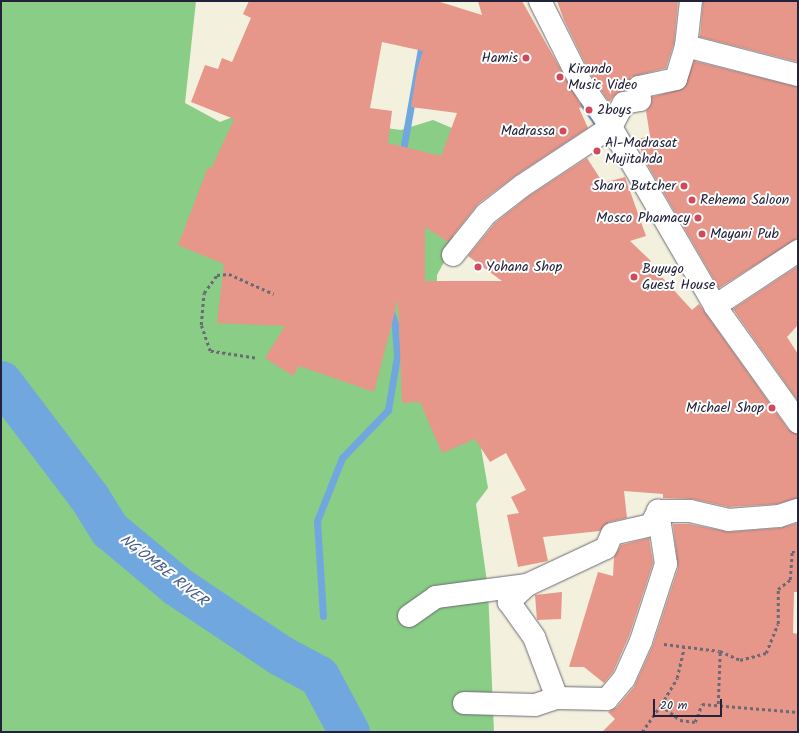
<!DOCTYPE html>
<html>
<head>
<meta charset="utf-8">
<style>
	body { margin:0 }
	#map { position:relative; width:799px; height:733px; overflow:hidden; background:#f3f0de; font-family:Kalam,sans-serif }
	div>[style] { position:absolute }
	.green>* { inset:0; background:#89cd86 }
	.stream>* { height:7px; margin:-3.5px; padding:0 3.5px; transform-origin:3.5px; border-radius:3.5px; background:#71a7df }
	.river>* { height:41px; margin:-20.5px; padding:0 20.5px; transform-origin:20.5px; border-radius:20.5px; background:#71a7df }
	.building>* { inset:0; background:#e7968a }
	.path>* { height:2.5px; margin-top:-1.25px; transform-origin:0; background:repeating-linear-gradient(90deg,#6b6a74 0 3px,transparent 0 6px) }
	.roads { filter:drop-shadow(0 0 1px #6b6a74) drop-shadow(0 0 1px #6b6a74) }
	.street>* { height:22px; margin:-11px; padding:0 11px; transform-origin:11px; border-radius:11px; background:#fff }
	.dots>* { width:11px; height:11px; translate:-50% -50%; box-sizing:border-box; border:2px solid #fff; border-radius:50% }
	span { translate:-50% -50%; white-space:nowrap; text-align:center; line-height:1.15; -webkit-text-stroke:4px #fff; paint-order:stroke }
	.poi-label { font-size:14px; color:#22223b }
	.right { translate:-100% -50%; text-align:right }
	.left { translate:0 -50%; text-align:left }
	.water-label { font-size:15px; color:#465e85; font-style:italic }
	.frame { position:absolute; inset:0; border:2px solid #22223b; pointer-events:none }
	.scale { position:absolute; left:653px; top:699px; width:69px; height:18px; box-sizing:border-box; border:2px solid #22223b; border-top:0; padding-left:5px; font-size:12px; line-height:14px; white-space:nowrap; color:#22223b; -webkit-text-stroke:3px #fff; paint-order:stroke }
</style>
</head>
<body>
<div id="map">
	<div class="green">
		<div style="clip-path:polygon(1px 1px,196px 1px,185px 103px,220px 122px,250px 110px,401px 130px,433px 120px,464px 133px,454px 231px,450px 251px,437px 275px,436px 309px,477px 425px,488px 488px,476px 504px,488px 589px,494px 732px,1px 732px)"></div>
	</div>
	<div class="stream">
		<div style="left:583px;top:104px;width:27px;rotate:54deg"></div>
		<div style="left:402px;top:156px;width:116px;rotate:-80deg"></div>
		<div style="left:323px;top:616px;width:95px;rotate:-93.6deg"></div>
		<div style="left:317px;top:521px;width:68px;rotate:-68.4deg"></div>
		<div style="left:342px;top:458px;width:66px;rotate:-46.2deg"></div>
		<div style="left:388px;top:410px;width:55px;rotate:-80.5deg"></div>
		<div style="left:397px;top:356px;width:32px;rotate:-94deg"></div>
		<div style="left:395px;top:324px;width:16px;rotate:-108deg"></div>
		<div style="left:329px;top:732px;width:19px;rotate:-6deg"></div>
	</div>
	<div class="river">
		<div style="left:1px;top:381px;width:146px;rotate:52.8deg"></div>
		<div style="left:89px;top:497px;width:39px;rotate:58deg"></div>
		<div style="left:110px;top:530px;width:87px;rotate:39.9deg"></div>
		<div style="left:177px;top:586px;width:124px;rotate:33.8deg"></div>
		<div style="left:280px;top:655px;width:44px;rotate:28.3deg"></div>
		<div style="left:319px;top:676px;width:64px;rotate:61.8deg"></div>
	</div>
	<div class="building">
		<div style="clip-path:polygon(evenodd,249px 1px,437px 1px,482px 15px,478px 1px,522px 1px,582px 107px,579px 108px,588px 128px,515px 176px,478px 204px,448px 242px,425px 227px,425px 281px,502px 281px,468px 256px,495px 223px,529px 196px,587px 158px,603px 183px,625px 177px,646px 236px,630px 241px,651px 261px,649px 263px,692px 310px,699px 304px,788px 429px,798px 434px,798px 498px,777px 504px,729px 507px,693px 499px,663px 498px,663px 494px,624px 491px,627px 518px,609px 522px,600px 531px,543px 537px,548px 561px,518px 567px,507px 515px,519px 513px,511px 497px,526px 490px,506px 453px,490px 462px,475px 439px,442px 453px,420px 402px,402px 403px,398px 300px,374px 392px,299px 366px,293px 376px,265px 358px,285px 326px,217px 323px,224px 264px,178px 245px,208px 167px,211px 169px,234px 119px,191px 102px,205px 65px,218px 69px,222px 58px,232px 62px,251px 18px,243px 14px,249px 1px,382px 42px,423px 51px,417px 70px,411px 107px,457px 113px,441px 156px,388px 143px,392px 111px,370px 108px,382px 42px)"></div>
		<div style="clip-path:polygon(557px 1px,678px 1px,674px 43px,666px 68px,631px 77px,627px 90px,617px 93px,609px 102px,592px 77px,564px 20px)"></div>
		<div style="clip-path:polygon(703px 1px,798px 1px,798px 62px,700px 37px)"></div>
		<div style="clip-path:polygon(694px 61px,798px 87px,798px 238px,719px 288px,643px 157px,638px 139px,650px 136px,646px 111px,651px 105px,652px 97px,684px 88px)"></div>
		<div style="clip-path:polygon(798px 266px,798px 325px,787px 337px,798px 354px,798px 401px,733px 309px)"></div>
		<div style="clip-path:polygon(798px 523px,798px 592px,794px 592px,793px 633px,798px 634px,798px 732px,602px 732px,615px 719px,608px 712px,617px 707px,634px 687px,653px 645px,678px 568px,673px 524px,689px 524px,729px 532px,780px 528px)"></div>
		<div style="clip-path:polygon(649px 538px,653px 563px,629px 636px,613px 672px,604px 683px,584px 667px,569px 667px,598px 572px,613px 576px,614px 557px,621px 545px)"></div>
		<div style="clip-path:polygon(562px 592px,561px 619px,537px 620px,535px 595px)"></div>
	</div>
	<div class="path">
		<div style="left:255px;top:358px;width:46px;rotate:-171.2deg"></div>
		<div style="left:210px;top:351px;width:28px;rotate:-109deg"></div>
		<div style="left:201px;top:325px;width:32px;rotate:-85deg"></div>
		<div style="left:204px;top:293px;width:22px;rotate:-54deg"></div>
		<div style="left:217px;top:275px;width:12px;rotate:-5deg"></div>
		<div style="left:229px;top:274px;width:49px;rotate:24deg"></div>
		<div style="left:664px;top:644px;width:56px;rotate:7.1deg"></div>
		<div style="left:720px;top:651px;width:22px;rotate:24deg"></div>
		<div style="left:740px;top:660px;width:27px;rotate:-15deg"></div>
		<div style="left:766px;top:653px;width:31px;rotate:-68deg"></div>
		<div style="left:778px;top:624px;width:35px;rotate:-90deg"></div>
		<div style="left:778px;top:589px;width:15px;rotate:-37deg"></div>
		<div style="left:790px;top:580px;width:28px;rotate:-86deg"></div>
		<div style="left:792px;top:552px;width:6px"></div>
		<div style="left:718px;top:704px;width:53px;rotate:-87.8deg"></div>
		<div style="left:661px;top:705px;width:31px;rotate:-59deg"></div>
		<div style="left:677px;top:678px;width:31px;rotate:-77deg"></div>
		<div style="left:642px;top:732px;width:33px;rotate:-55deg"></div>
		<div style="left:661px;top:705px;width:24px;rotate:38deg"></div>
		<div style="left:680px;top:720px;width:15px;rotate:8deg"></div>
		<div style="left:695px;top:722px;width:19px;rotate:-69deg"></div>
		<div style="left:702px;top:704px;width:96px;rotate:4.8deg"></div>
	</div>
	<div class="roads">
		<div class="street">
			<div style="left:540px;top:1px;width:92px;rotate:63.4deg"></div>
			<div style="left:581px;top:83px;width:53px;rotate:55.7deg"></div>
			<div style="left:611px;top:127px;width:207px;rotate:59.8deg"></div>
			<div style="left:715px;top:306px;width:143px;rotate:54.4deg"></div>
			<div style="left:686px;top:46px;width:116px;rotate:14.5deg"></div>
			<div style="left:453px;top:255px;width:53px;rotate:-51.2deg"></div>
			<div style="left:486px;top:214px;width:46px;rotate:-37.9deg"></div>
			<div style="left:522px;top:186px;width:107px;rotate:-33.5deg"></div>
			<div style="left:611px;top:127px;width:27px;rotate:-62deg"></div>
			<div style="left:624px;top:103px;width:16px;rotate:-11deg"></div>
			<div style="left:640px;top:100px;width:13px;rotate:-94deg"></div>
			<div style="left:639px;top:87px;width:38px;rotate:-12deg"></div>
			<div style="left:676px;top:79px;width:34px;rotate:-73deg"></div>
			<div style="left:686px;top:46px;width:45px;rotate:-83.7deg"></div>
			<div style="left:715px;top:306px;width:100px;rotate:-33.5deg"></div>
			<div style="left:527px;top:585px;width:25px;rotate:137deg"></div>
			<div style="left:509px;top:602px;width:43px;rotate:54.5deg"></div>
			<div style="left:534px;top:637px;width:65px;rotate:69.3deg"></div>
			<div style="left:409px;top:616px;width:33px;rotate:-35deg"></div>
			<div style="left:436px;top:597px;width:92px;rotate:-7.5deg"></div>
			<div style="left:527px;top:585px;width:87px;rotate:-25.1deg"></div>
			<div style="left:606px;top:548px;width:15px;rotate:-67deg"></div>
			<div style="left:612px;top:534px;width:40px;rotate:-13deg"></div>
			<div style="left:651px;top:525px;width:16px;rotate:-63deg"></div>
			<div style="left:658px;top:511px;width:32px"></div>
			<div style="left:690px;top:511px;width:39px;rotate:13deg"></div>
			<div style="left:728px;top:520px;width:51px;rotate:-4.5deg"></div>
			<div style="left:779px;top:516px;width:20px;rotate:-18deg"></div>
			<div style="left:464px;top:703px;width:71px;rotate:1.6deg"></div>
			<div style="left:535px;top:705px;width:23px;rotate:-18deg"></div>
			<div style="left:557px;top:698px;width:50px;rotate:1.1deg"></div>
			<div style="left:607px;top:699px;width:26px;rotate:-50deg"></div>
			<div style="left:624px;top:679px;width:42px;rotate:-65.9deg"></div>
			<div style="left:641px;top:641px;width:81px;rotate:-72deg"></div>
			<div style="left:666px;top:564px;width:54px;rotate:-98.6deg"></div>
		</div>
	</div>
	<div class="dots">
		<div style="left:526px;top:58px;background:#d1495b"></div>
		<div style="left:560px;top:77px;background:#d1495b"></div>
		<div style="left:589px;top:110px;background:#d1495b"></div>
		<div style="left:563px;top:131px;background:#d1495b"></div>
		<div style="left:597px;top:151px;background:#d1495b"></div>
		<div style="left:684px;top:186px;background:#d1495b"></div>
		<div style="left:692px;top:200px;background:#d1495b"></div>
		<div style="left:698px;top:218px;background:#d1495b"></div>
		<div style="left:702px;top:234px;background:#d1495b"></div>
		<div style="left:478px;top:267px;background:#d1495b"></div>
		<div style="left:634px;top:277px;background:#d1495b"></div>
		<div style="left:772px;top:408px;background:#d1495b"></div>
	</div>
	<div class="poi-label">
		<span class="right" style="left:518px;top:58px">Hamis</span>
		<span class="left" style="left:568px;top:77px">Kirando<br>Music Video</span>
		<span class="left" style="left:597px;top:110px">2boys</span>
		<span class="right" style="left:555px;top:131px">Madrassa</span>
		<span class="left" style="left:605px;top:151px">Al-Madrasat<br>Mujitahda</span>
		<span class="right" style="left:676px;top:186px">Sharo Butcher</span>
		<span class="left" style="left:700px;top:200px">Rehema Saloon</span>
		<span class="right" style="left:690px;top:218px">Mosco Phamacy</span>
		<span class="left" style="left:710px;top:234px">Mayani Pub</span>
		<span class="left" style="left:486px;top:267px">Yohana Shop</span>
		<span class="left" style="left:642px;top:277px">Buyugo<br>Guest House</span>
		<span class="right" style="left:764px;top:408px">Michael Shop</span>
	</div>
	<div class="water-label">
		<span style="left:163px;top:571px;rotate:38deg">NG'OMBE RIVER</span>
	</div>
	<div class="frame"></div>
	<div class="scale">20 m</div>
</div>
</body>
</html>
